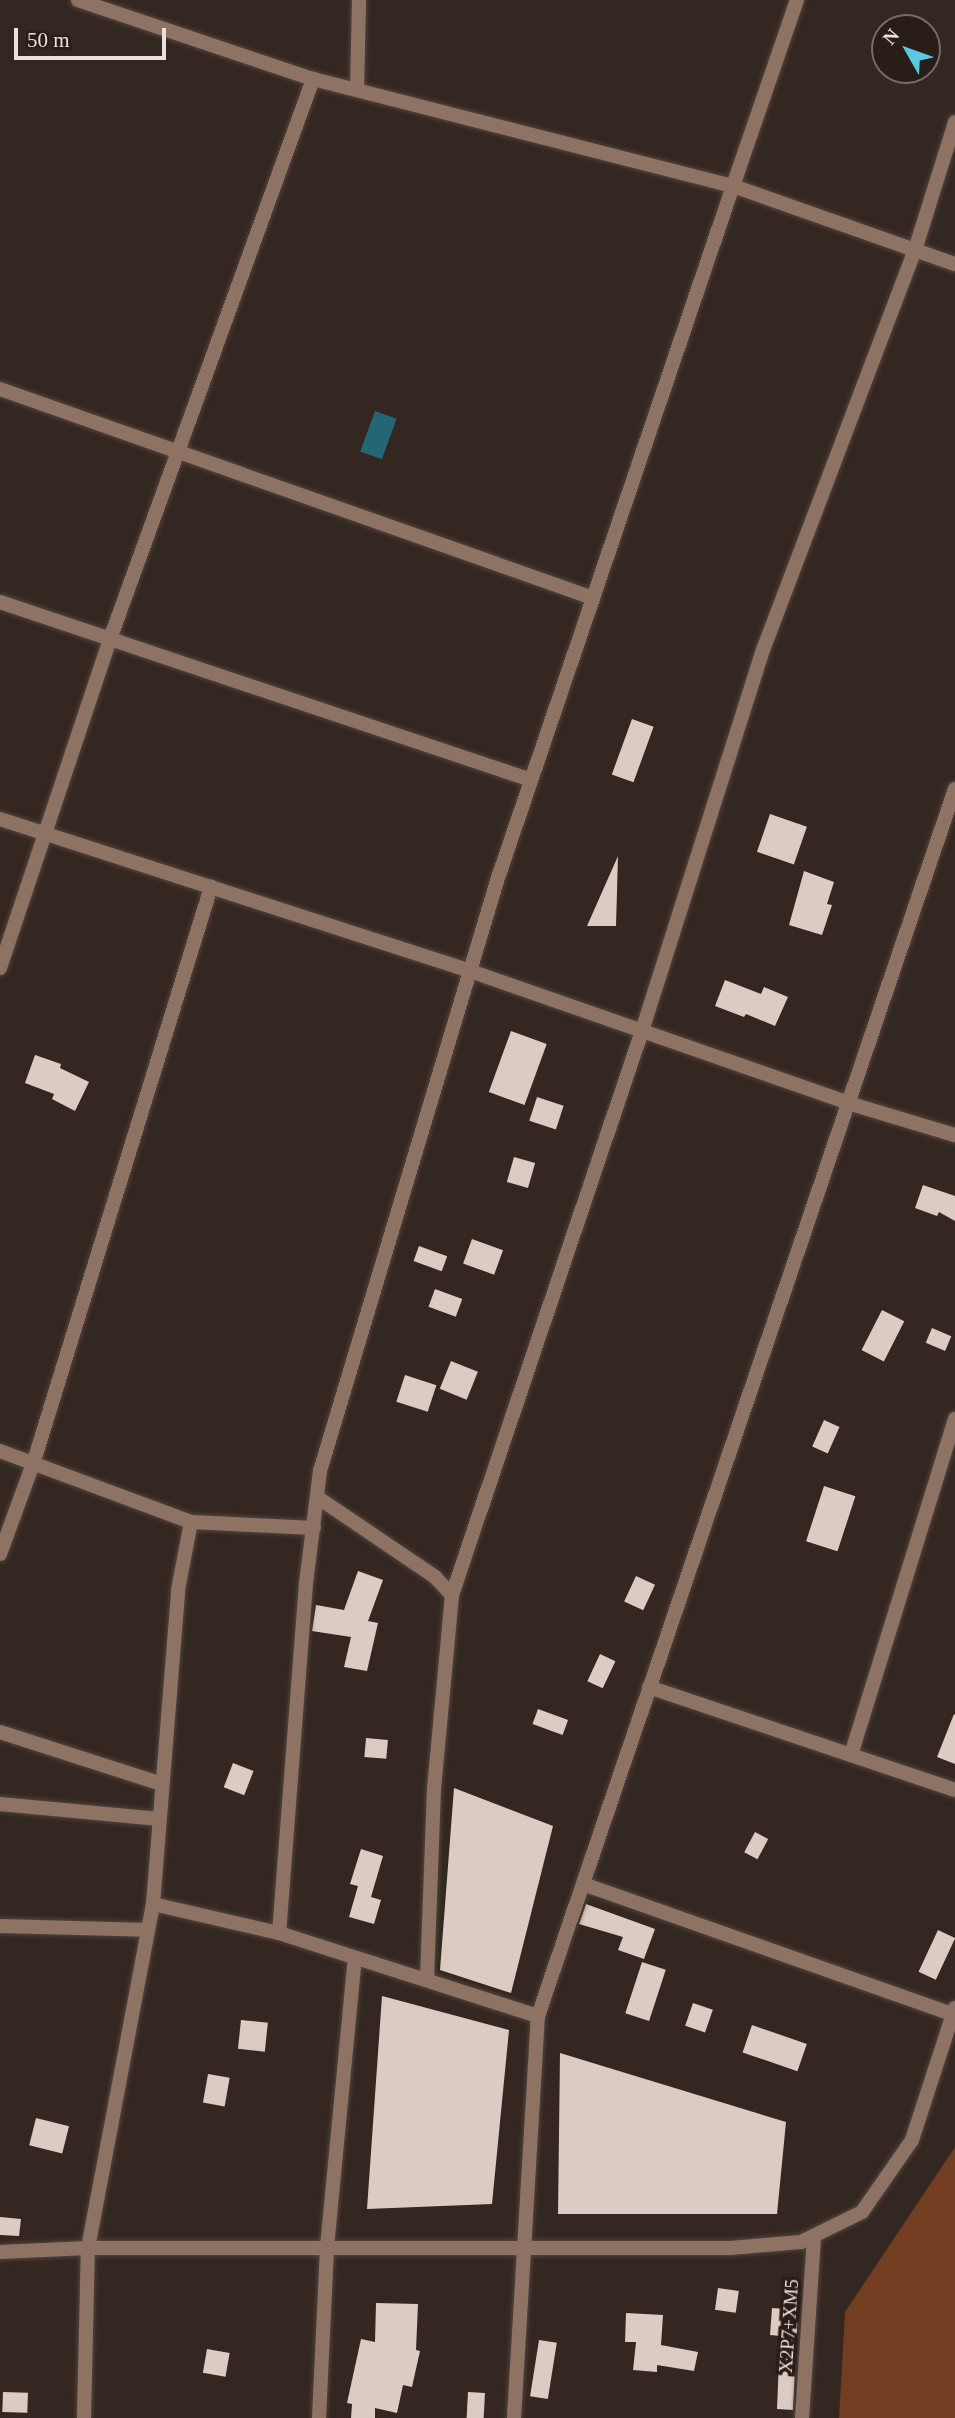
<!DOCTYPE html>
<html>
<head>
<meta charset="utf-8">
<style>
	body { margin:0 }
	#map { position:relative; width:955px; height:2418px; overflow:hidden; background:#342721; font-family:"Times New Roman",serif }
	div>[style] { position:absolute }
	.green>* { inset:0; background:#723d20 }
	.water>* { inset:0; background:#236777; transform-origin:0 0 }
	.building>* { inset:0; background:#dccbc3; transform-origin:0 0 }
	.roads { filter:drop-shadow(0 0 2px #51453f) drop-shadow(0 0 2px #51453f) }
	.minor>* { height:14px; margin:-7px; padding:0 7px; transform-origin:7px; border-radius:7px; background:#8e7365 }
	span { translate:-50% -50%; white-space:nowrap; text-align:center; line-height:1.15; -webkit-text-stroke:7px #291d17; paint-order:stroke }
	.street-label { font-size:19px; color:#eae1dd }
	.north { position:absolute; left:871px; top:14px; width:70px; height:70px; box-sizing:border-box; background:#291d17; border:2px solid #766b66; border-radius:50%; rotate:310deg; font-size:19px; font-weight:700; line-height:28px; text-align:center; color:#eae1dd }
	.north::after { content:''; display:block; margin:auto; width:24px; height:32px; background:#58c9e3; clip-path:polygon(50% 0,100% 100%,50% 72%,0 100%) }
	.scale { position:absolute; left:14px; top:28px; width:152px; height:32px; box-sizing:border-box; border:4px solid #eae1dd; border-top:0; padding-left:9px; font-size:21px; line-height:24px; white-space:nowrap; color:#eae1dd; -webkit-text-stroke:5px #291d17; paint-order:stroke }
</style>
</head>
<body>
<div id="map">
	<div class="green">
		<div style="clip-path:polygon(955px 2147px,955px 2418px,839px 2418px,845px 2312px)"></div>
	</div>
	<div class="water">
		<div style="left:375px;top:411px;width:23px;height:43px;rotate:20deg"></div>
	</div>
	<div class="building">
		<div style="left:632px;top:719px;width:23px;height:59px;rotate:20deg"></div>
		<div style="left:770px;top:814px;width:39px;height:40px;rotate:19deg"></div>
		<div style="clip-path:polygon(618px 856px,616px 926px,587px 926px)"></div>
		<div style="clip-path:polygon(804px 871px,834px 882px,827px 904px,832px 905px,822px 935px,789px 925px)"></div>
		<div style="clip-path:polygon(725px 980px,761px 994px,764px 987px,788px 997px,775px 1026px,746px 1014px,744px 1017px,715px 1006px)"></div>
		<div style="left:511px;top:1031px;width:38px;height:65px;rotate:20deg"></div>
		<div style="clip-path:polygon(35px 1055px,61px 1064px,60px 1068px,89px 1082px,75px 1111px,52px 1099px,54px 1094px,25px 1083px)"></div>
		<div style="left:537px;top:1097px;width:28px;height:25px;rotate:18deg"></div>
		<div style="left:514px;top:1157px;width:22px;height:26px;rotate:16deg"></div>
		<div style="clip-path:polygon(923px 1185px,955px 1196px,955px 1221px,939px 1212px,937px 1216px,915px 1208px)"></div>
		<div style="left:472px;top:1239px;width:33px;height:26px;rotate:20deg"></div>
		<div style="left:419px;top:1246px;width:30px;height:16px;rotate:20deg"></div>
		<div style="left:435px;top:1289px;width:29px;height:19px;rotate:20deg"></div>
		<div style="left:882px;top:1310px;width:25px;height:45px;rotate:27deg"></div>
		<div style="left:932px;top:1328px;width:21px;height:16px;rotate:23deg"></div>
		<div style="left:451px;top:1361px;width:29px;height:30px;rotate:22deg"></div>
		<div style="left:405px;top:1375px;width:33px;height:28px;rotate:18deg"></div>
		<div style="left:824px;top:1420px;width:17px;height:29px;rotate:24deg"></div>
		<div style="left:824px;top:1486px;width:33px;height:58px;rotate:18deg"></div>
		<div style="clip-path:polygon(358px 1571px,383px 1580px,368px 1621px,378px 1623px,367px 1671px,344px 1667px,351px 1637px,312px 1631px,316px 1605px,344px 1610px)"></div>
		<div style="left:636px;top:1576px;width:21px;height:28px;rotate:25deg"></div>
		<div style="left:600px;top:1654px;width:17px;height:30px;rotate:25deg"></div>
		<div style="left:538px;top:1709px;width:32px;height:16px;rotate:20deg"></div>
		<div style="clip-path:polygon(954px 1714px,955px 1715px,955px 1764px,937px 1757px)"></div>
		<div style="left:366px;top:1738px;width:22px;height:19px;rotate:5deg"></div>
		<div style="left:233px;top:1763px;width:22px;height:26px;rotate:21deg"></div>
		<div style="clip-path:polygon(454px 1788px,553px 1826px,511px 1993px,440px 1970px)"></div>
		<div style="left:755px;top:1832px;width:15px;height:23px;rotate:28deg"></div>
		<div style="clip-path:polygon(361px 1849px,383px 1856px,371px 1897px,381px 1900px,374px 1924px,349px 1917px,358px 1886px,350px 1884px)"></div>
		<div style="clip-path:polygon(586px 1904px,655px 1929px,644px 1959px,618px 1950px,623px 1937px,579px 1924px)"></div>
		<div style="left:938px;top:1930px;width:19px;height:46px;rotate:25deg"></div>
		<div style="left:642px;top:1962px;width:25px;height:54px;rotate:18deg"></div>
		<div style="clip-path:polygon(382px 1996px,509px 2030px,492px 2204px,367px 2209px)"></div>
		<div style="left:693px;top:2003px;width:21px;height:24px;rotate:19deg"></div>
		<div style="left:241px;top:2020px;width:27px;height:29px;rotate:6deg"></div>
		<div style="left:752px;top:2025px;width:58px;height:29px;rotate:19deg"></div>
		<div style="clip-path:polygon(560px 2053px,786px 2122px,777px 2214px,558px 2214px)"></div>
		<div style="left:208px;top:2074px;width:22px;height:29px;rotate:10deg"></div>
		<div style="left:36px;top:2118px;width:34px;height:28px;rotate:14deg"></div>
		<div style="clip-path:polygon(0 2217px,21px 2219px,19px 2236px,0 2235px)"></div>
		<div style="left:718px;top:2288px;width:21px;height:22px;rotate:8deg"></div>
		<div style="clip-path:polygon(376px 2303px,418px 2304px,416px 2350px,420px 2351px,412px 2387px,403px 2385px,397px 2413px,375px 2408px,375px 2418px,351px 2418px,352px 2404px,347px 2403px,361px 2339px,375px 2342px)"></div>
		<div style="clip-path:polygon(772px 2308px,798px 2310px,793px 2410px,777px 2409px,780px 2336px,770px 2335px)"></div>
		<div style="clip-path:polygon(626px 2313px,663px 2315px,661px 2345px,698px 2352px,694px 2371px,657px 2365px,657px 2372px,633px 2370px,636px 2342px,625px 2342px)"></div>
		<div style="left:539px;top:2340px;width:18px;height:57px;rotate:9deg"></div>
		<div style="left:207px;top:2349px;width:23px;height:24px;rotate:10deg"></div>
		<div style="left:3px;top:2392px;width:25px;height:20px;rotate:2deg"></div>
		<div style="left:468px;top:2392px;width:17px;height:26px;rotate:3deg"></div>
	</div>
	<div class="roads">
		<div class="minor">
			<div style="left:78px;top:0;width:248px;rotate:18.6deg"></div>
			<div style="left:313px;top:79px;width:433px;rotate:14.3deg"></div>
			<div style="left:733px;top:186px;width:734px;rotate:108.76deg"></div>
			<div style="left:497px;top:881px;width:616px;rotate:106.7deg"></div>
			<div style="left:320px;top:1471px;width:113px;rotate:97.1deg"></div>
			<div style="left:306px;top:1583px;width:351px;rotate:94.4deg"></div>
			<div style="left:797px;top:0;width:197px;rotate:109deg"></div>
			<div style="left:733px;top:186px;width:235px;rotate:19.4deg"></div>
			<div style="left:357px;top:90px;width:90px;rotate:-88.7deg"></div>
			<div style="left:0;top:389px;width:629px;rotate:19.41deg"></div>
			<div style="left:0;top:602px;width:560px;rotate:18.53deg"></div>
			<div style="left:0;top:819px;width:494px;rotate:17.9deg"></div>
			<div style="left:470px;top:971px;width:400px;rotate:19.2deg"></div>
			<div style="left:848px;top:1103px;width:112px;rotate:16.7deg"></div>
			<div style="left:0;top:968px;width:347px;rotate:-71.5deg"></div>
			<div style="left:110px;top:639px;width:596px;rotate:-70.07deg"></div>
			<div style="left:0;top:1451px;width:204px;rotate:20.4deg"></div>
			<div style="left:191px;top:1522px;width:123px;rotate:2.8deg"></div>
			<div style="left:317px;top:1497px;width:143px;rotate:34.1deg"></div>
			<div style="left:435px;top:1577px;width:25px;rotate:47deg"></div>
			<div style="left:452px;top:1595px;width:194px;rotate:95.3deg"></div>
			<div style="left:434px;top:1788px;width:192px;rotate:92.1deg"></div>
			<div style="left:0;top:1554px;width:99px;rotate:-69.9deg"></div>
			<div style="left:34px;top:1461px;width:601px;rotate:-72.86deg"></div>
			<div style="left:452px;top:1595px;width:595px;rotate:-71.38deg"></div>
			<div style="left:642px;top:1031px;width:400px;rotate:-72.4deg"></div>
			<div style="left:763px;top:650px;width:428px;rotate:-69.2deg"></div>
			<div style="left:915px;top:250px;width:134px;rotate:-72.6deg"></div>
			<div style="left:649px;top:1687px;width:323px;rotate:18.6deg"></div>
			<div style="left:0;top:1732px;width:170px;rotate:17.8deg"></div>
			<div style="left:851px;top:1755px;width:352px;rotate:-72.8deg"></div>
			<div style="left:0;top:1804px;width:160px;rotate:5.4deg"></div>
			<div style="left:583px;top:1884px;width:392px;rotate:19.4deg"></div>
			<div style="left:153px;top:1904px;width:129px;rotate:13deg"></div>
			<div style="left:279px;top:1933px;width:272px;rotate:17.8deg"></div>
			<div style="left:0;top:1926px;width:148px;rotate:1.5deg"></div>
			<div style="left:0;top:2252px;width:88px;rotate:-2.6deg"></div>
			<div style="left:88px;top:2248px;width:642px"></div>
			<div style="left:730px;top:2248px;width:71px;rotate:-4.8deg"></div>
			<div style="left:801px;top:2242px;width:68px;rotate:-26.2deg"></div>
			<div style="left:862px;top:2212px;width:88px;rotate:-55.2deg"></div>
			<div style="left:912px;top:2140px;width:139px;rotate:-72deg"></div>
			<div style="left:84px;top:2418px;width:170px;rotate:-88.7deg"></div>
			<div style="left:88px;top:2248px;width:350px;rotate:-79.3deg"></div>
			<div style="left:153px;top:1904px;width:315px;rotate:-85.4deg"></div>
			<div style="left:178px;top:1590px;width:69px;rotate:-79.2deg"></div>
			<div style="left:319px;top:2418px;width:171px;rotate:-87.3deg"></div>
			<div style="left:327px;top:2247px;width:290px;rotate:-84.5deg"></div>
			<div style="left:514px;top:2418px;width:403px;rotate:-86.6deg"></div>
			<div style="left:538px;top:2016px;width:1296px;rotate:-71.23deg"></div>
			<div style="left:802px;top:2418px;width:182px;rotate:-86.2deg"></div>
		</div>
	</div>
	<div class="street-label">
		<span style="left:789px;top:2326px;rotate:-86deg">X2P7+XM5</span>
	</div>
	<div class="north">N</div>
	<div class="scale">50 m</div>
</div>
</body>
</html>
